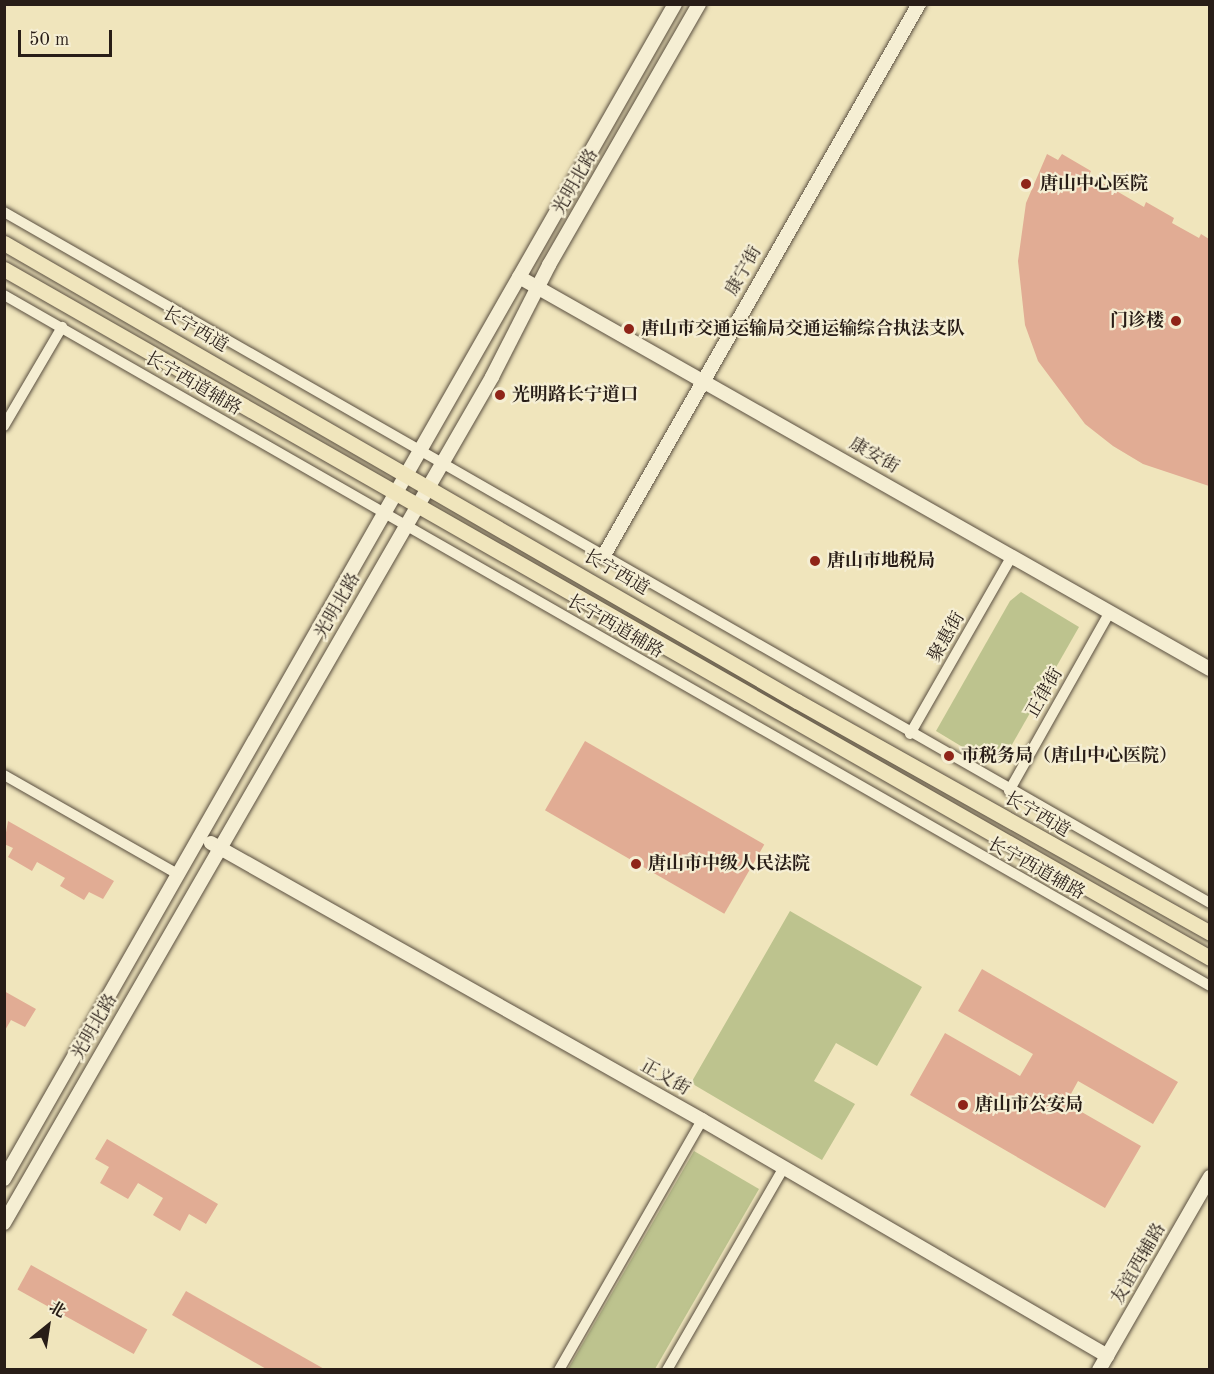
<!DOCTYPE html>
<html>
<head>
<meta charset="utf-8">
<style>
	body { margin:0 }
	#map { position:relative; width:1214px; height:1374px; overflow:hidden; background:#f0e5bc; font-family:"Old Standard TT","Noto Serif SC",serif }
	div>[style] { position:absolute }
	.green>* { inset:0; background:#bdc38e }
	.building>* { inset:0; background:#e1ac94; transform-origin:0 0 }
	.roads { filter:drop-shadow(0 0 2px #5a4f40) drop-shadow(0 0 2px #5a4f40) }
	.street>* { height:10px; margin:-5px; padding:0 5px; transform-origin:5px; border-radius:5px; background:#f5eed3 }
	.secondary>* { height:14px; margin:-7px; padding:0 7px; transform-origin:7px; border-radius:7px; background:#f5eed3 }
	.primary>* { height:15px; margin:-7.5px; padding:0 7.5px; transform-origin:7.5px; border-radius:7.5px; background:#f0e5bc }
	.dots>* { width:16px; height:16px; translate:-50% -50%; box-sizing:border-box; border:3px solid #f5eed3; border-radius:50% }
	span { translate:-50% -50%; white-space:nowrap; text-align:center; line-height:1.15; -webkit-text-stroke:4.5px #f5eed3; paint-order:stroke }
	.street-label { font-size:18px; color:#281d17 }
	.poi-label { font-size:18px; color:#281d17; font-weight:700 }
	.left { translate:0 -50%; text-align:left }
	.right { translate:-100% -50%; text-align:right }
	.frame { position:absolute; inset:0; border:6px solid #281d17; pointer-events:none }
	.north { position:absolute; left:18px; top:1296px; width:60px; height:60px; -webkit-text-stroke:4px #f5eed3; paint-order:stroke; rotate:30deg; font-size:16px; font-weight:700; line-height:24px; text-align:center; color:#281d17 }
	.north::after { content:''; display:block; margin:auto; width:21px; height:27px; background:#281d17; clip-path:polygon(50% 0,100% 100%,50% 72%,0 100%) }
	.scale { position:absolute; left:18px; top:30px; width:94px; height:27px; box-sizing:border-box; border:3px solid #281d17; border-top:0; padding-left:8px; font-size:18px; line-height:21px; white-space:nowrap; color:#281d17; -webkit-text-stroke:4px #f5eed3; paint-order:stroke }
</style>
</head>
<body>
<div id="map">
	<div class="green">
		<div style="clip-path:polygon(1021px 592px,1079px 627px,1002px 762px,989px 763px,936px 731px,1010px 601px)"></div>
		<div style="clip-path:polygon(790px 911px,922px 987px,877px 1066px,836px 1043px,814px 1081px,855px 1104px,822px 1160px,691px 1083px)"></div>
		<div style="clip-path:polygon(694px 1151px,759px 1189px,655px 1369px,568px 1369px)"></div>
	</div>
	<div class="building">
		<div style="clip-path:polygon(1047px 154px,1058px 160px,1062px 154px,1091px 171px,1089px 175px,1144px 207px,1146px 202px,1174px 218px,1172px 223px,1199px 238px,1201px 234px,1209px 239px,1209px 486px,1143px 464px,1113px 446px,1085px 424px,1038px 361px,1025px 325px,1018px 261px,1026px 203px)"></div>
		<div style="left:585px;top:741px;width:207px;height:80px;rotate:30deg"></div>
		<div style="clip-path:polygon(8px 821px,114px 881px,103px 899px,89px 892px,84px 900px,60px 886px,65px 878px,37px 862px,32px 871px,8px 857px,13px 848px,4px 844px)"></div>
		<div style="clip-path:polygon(982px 969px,1178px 1082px,1153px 1124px,1078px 1081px,1066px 1103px,1141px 1146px,1105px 1208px,910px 1095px,945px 1033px,1020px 1076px,1033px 1054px,958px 1011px)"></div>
		<div style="clip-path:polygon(4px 991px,36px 1009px,25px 1027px,11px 1020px,4px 1032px)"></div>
		<div style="clip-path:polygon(107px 1139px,218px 1204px,206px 1224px,189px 1214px,180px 1231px,153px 1215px,163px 1198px,138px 1183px,128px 1199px,100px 1183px,109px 1167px,95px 1159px)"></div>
		<div style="left:31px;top:1265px;width:133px;height:28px;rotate:29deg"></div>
		<div style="clip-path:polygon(186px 1291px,326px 1370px,268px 1370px,172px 1315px)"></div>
	</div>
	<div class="roads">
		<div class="street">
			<div style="left:4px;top:212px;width:1390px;rotate:29.81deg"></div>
			<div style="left:4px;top:295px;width:1390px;rotate:29.81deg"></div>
			<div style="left:4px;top:426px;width:115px;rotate:-59.6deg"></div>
			<div style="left:910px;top:734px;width:205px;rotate:-60.2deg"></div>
			<div style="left:4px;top:775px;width:202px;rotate:29.7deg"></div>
			<div style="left:1009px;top:791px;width:206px;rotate:-60.6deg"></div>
			<div style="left:559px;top:1370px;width:288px;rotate:-60.2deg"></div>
			<div style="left:667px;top:1370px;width:234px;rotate:-60deg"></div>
		</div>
		<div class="secondary">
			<div style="left:519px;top:277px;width:794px;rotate:29.57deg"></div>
			<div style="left:603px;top:557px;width:637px;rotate:-60.26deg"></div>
			<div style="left:211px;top:843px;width:564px;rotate:29.43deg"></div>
			<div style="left:702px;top:1120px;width:469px;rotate:30.2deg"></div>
			<div style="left:4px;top:1179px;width:1353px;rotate:-60.27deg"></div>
			<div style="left:4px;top:1223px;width:977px;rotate:-60.02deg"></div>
			<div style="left:492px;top:377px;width:126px;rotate:-63deg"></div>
			<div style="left:549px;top:265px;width:301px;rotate:-60.1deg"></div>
			<div style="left:1099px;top:1370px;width:223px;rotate:-60.1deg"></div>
		</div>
		<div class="primary">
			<div style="left:4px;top:243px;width:916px;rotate:30.01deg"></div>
			<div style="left:797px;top:701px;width:474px;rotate:29.3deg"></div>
			<div style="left:4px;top:269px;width:1389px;rotate:29.74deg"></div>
		</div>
	</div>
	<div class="dots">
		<div style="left:1026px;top:184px;background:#8f2418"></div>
		<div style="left:1176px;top:321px;background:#8f2418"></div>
		<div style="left:629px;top:329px;background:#8f2418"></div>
		<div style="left:500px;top:395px;background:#8f2418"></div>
		<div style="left:815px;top:561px;background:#8f2418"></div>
		<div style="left:949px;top:756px;background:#8f2418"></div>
		<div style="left:636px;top:864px;background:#8f2418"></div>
		<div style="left:963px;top:1105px;background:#8f2418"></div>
	</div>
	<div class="street-label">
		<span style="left:576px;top:182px;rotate:-60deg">光明北路</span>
		<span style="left:744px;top:271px;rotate:-60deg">康宁街</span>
		<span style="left:195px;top:330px;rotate:30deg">长宁西道</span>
		<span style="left:193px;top:384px;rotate:30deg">长宁西道辅路</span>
		<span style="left:874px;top:456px;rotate:30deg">康安街</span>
		<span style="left:616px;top:573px;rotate:30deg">长宁西道</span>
		<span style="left:338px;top:606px;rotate:-60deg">光明北路</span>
		<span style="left:615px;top:627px;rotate:30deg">长宁西道辅路</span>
		<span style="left:947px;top:637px;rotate:-60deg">聚惠街</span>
		<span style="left:1045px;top:693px;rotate:-60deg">正律街</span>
		<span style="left:1037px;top:815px;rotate:30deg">长宁西道</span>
		<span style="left:1036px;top:869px;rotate:29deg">长宁西道辅路</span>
		<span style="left:95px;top:1027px;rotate:-60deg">光明北路</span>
		<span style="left:665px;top:1078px;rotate:30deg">正义街</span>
		<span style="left:1139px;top:1264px;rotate:-60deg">友谊西辅路</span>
	</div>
	<div class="poi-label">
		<span class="left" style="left:1040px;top:184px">唐山中心医院</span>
		<span class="right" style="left:1164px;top:321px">门诊楼</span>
		<span class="left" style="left:641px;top:329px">唐山市交通运输局交通运输综合执法支队</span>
		<span class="left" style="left:512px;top:395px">光明路长宁道口</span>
		<span class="left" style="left:827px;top:561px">唐山市地税局</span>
		<span class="left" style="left:961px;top:756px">市税务局（唐山中心医院）</span>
		<span class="left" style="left:648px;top:864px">唐山市中级人民法院</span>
		<span class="left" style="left:975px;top:1105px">唐山市公安局</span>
	</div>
	<div class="frame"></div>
	<div class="north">北</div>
	<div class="scale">50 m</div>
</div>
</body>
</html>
